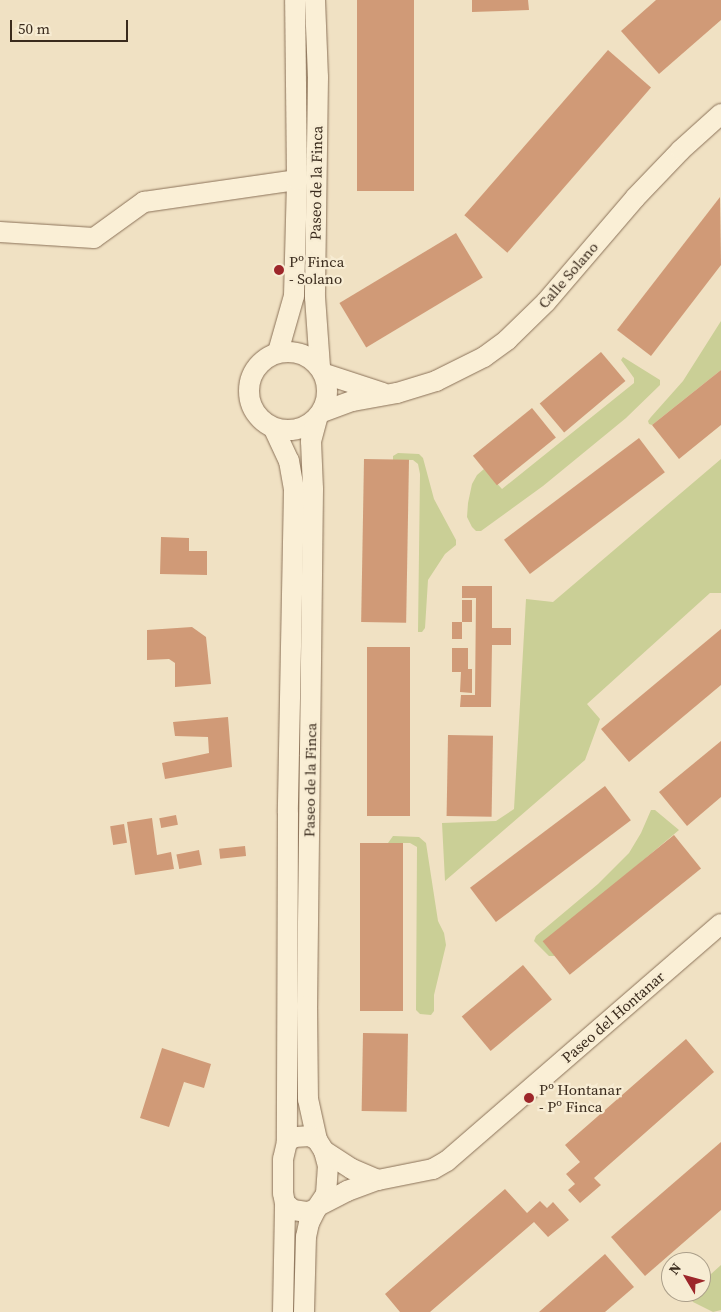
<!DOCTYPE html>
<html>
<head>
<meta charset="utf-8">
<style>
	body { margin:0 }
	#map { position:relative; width:721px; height:1312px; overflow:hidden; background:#f0e1c3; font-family:"Source Serif 4",serif }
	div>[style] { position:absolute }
	.green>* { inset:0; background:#cacf96 }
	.building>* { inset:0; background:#d09a77; transform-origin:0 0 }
	.roads { filter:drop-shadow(0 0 1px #8b7259) drop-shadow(0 0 1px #8b7259) }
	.minor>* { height:20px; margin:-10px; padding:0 10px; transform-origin:10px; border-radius:10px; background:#faefd6 }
	.minor>.ring { margin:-10px; padding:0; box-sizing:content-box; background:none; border:20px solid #faefd6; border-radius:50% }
	.dots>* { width:14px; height:14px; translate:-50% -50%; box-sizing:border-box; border:2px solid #f7ecd3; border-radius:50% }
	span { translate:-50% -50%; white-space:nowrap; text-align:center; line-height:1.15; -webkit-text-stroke:4.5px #f7ecd3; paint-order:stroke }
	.street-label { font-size:15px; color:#3a2b1d }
	.poi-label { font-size:15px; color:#3a2b1d }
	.left { translate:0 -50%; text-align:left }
	.north { position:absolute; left:661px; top:1252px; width:50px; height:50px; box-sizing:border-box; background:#f7ecd3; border:1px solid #ab9f8a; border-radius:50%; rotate:307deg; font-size:14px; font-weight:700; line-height:20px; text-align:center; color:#3a2b1d }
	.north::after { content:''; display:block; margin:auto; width:18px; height:22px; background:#9d262a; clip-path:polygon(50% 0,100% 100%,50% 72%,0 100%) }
	.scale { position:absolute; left:10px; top:20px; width:118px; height:22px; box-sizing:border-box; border:2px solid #3a2b1d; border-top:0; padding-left:6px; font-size:15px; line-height:18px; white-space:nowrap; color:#3a2b1d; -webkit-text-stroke:4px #f7ecd3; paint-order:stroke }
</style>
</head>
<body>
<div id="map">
	<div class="green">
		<div style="clip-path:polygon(721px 321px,721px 370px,652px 425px,649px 424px,648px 421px,651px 417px,683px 381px)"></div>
		<div style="clip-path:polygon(623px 357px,660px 380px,660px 385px,626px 418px,543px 486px,481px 531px,476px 531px,472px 527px,467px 517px,468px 503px,472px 484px,477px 475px,484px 469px,502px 489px,634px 383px,634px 378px,621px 360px)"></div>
		<div style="clip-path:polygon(398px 453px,419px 454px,423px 458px,434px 499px,456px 540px,456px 545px,445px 554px,428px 580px,425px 628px,422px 632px,418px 632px,420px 474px,418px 464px,413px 460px,393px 460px,393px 456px)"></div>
		<div style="clip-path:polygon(721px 459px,721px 593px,710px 593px,587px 704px,600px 719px,585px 760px,445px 881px,442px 823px,496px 821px,514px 809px,526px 599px,553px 602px)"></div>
		<div style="clip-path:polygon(651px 810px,655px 810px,679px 830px,545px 943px,555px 956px,549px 956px,534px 941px,536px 936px,598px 884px,629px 853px,641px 833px)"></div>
		<div style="clip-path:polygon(393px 836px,419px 837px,426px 843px,438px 921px,444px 933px,446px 945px,434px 995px,434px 1011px,431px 1015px,420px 1014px,416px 1010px,417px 847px,410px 843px,388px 843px)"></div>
		<div style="clip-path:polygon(721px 1265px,721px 1310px,713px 1312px,693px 1302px,690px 1293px,701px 1292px,701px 1283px)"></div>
	</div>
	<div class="building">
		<div style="left:357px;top:0;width:57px;height:191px"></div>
		<div style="clip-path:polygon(472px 0,528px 0,529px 10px,472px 12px)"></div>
		<div style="clip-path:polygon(656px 0,721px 0,721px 20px,659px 74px,621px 31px)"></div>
		<div style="left:608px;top:50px;width:57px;height:219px;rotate:41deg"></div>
		<div style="clip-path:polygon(720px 197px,721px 265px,651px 356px,617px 330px)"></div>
		<div style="left:456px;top:233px;width:52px;height:136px;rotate:59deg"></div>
		<div style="left:601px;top:352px;width:38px;height:80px;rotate:50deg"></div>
		<div style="clip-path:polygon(721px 370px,721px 425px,679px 459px,652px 425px)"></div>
		<div style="left:532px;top:408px;width:38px;height:76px;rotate:51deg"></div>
		<div style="left:639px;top:438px;width:43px;height:169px;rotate:53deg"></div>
		<div style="left:364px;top:459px;width:45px;height:163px;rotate:1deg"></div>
		<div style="clip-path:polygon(161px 537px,189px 538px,189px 551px,207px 551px,207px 575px,160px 574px)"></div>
		<div style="clip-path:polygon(462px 586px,492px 586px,492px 628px,511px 628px,511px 645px,492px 645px,491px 707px,460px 707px,461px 695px,475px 695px,476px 598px,462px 598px)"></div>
		<div style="left:462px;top:600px;width:10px;height:22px"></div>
		<div style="left:452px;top:622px;width:10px;height:17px"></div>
		<div style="clip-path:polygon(192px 627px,206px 637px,211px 684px,175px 687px,175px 663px,169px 659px,147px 660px,147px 630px)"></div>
		<div style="clip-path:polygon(721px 629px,721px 685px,629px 762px,601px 729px)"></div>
		<div style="left:367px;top:647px;width:43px;height:169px"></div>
		<div style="clip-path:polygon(452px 648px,468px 648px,468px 669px,472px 669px,472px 693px,460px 692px,461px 672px,452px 672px)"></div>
		<div style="clip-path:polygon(228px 717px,232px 767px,165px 779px,162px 763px,209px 753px,208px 737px,175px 736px,173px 722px)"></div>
		<div style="left:448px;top:735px;width:45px;height:81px;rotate:1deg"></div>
		<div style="clip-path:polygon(721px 741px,721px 797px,687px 826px,659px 792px)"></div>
		<div style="left:605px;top:786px;width:43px;height:169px;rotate:53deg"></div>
		<div style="left:176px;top:815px;width:10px;height:17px;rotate:79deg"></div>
		<div style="clip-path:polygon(152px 818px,157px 855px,171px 852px,174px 869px,135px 875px,127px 822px)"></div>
		<div style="left:124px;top:824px;width:19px;height:14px;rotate:81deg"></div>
		<div style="left:674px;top:835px;width:43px;height:169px;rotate:51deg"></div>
		<div style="left:360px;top:843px;width:43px;height:168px"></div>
		<div style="left:245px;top:846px;width:10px;height:26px;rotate:84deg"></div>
		<div style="left:199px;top:850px;width:15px;height:23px;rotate:79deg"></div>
		<div style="left:523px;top:965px;width:45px;height:80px;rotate:50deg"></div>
		<div style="left:363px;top:1033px;width:45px;height:78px;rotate:1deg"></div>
		<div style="clip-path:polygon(686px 1039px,714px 1072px,594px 1178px,601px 1185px,580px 1203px,568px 1190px,575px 1184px,566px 1174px,580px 1162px,565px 1145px)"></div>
		<div style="clip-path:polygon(162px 1048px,211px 1064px,204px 1088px,184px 1082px,169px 1127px,140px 1118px)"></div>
		<div style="clip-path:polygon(721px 1142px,721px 1210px,645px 1276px,611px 1237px)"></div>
		<div style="clip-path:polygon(505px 1189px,527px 1213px,540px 1201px,547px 1208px,553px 1202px,569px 1220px,548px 1237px,534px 1222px,430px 1312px,400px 1312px,385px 1294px)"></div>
		<div style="clip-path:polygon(605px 1254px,634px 1287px,605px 1312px,539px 1312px)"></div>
	</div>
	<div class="roads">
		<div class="minor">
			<div style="left:315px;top:0;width:77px;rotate:87.8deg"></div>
			<div style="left:318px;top:77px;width:220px;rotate:90.8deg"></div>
			<div style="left:315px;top:297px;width:70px;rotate:85.9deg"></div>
			<div style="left:0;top:232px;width:94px;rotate:3.7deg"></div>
			<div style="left:94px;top:238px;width:62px;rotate:-35.8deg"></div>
			<div style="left:144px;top:202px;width:155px;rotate:-8.2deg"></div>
			<div class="ring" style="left:249px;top:352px;width:58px;height:58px"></div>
			<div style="left:278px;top:352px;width:58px;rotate:-74.1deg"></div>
			<div style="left:294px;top:296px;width:116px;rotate:-88.5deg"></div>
			<div style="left:297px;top:180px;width:180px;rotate:-90.6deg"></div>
			<div style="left:325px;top:374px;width:61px;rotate:18.1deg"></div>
			<div style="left:322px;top:412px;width:33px;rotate:-20deg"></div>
			<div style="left:353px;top:401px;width:45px;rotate:-10.3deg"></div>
			<div style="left:397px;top:393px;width:41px;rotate:-17.1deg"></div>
			<div style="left:436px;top:381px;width:54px;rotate:-26.6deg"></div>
			<div style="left:484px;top:357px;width:29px;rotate:-36deg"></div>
			<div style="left:507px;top:340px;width:54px;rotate:-44.3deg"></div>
			<div style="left:546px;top:302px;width:137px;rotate:-49.4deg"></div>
			<div style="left:635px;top:198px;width:66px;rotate:-46.2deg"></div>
			<div style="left:681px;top:150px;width:54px;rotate:-42deg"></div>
			<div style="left:317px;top:419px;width:23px;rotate:105deg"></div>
			<div style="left:311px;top:441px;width:48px;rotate:87.6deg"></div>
			<div style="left:313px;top:489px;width:517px;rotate:90.66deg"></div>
			<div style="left:307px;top:1006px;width:93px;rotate:89.4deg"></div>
			<div style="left:308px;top:1099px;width:42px;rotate:77.6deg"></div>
			<div style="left:274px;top:429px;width:35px;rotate:65deg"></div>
			<div style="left:289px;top:461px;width:29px;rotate:80deg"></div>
			<div style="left:294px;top:490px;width:323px;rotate:91.1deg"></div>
			<div style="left:288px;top:813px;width:329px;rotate:90.2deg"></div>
			<div style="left:287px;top:1142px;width:17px;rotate:103deg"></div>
			<div style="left:283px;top:1159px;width:34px;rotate:90deg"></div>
			<div style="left:283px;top:1193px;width:10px;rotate:79deg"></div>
			<div style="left:285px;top:1203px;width:11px;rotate:41deg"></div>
			<div style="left:293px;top:1210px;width:15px;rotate:8deg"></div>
			<div style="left:308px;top:1212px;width:9px;rotate:-21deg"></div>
			<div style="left:316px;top:1209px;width:18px;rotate:-56deg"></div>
			<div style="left:326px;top:1194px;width:28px;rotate:-86deg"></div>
			<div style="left:328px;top:1166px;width:16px;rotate:-105deg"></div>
			<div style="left:324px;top:1151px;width:13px;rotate:-122deg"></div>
			<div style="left:317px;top:1140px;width:8px;rotate:-150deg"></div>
			<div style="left:310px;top:1136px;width:16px;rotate:176deg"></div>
			<div style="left:294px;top:1137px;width:9px;rotate:144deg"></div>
			<div style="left:324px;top:1151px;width:33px;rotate:33deg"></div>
			<div style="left:352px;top:1169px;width:28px;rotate:23deg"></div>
			<div style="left:320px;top:1205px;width:30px;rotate:-27deg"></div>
			<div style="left:347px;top:1191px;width:33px;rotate:-20deg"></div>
			<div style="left:378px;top:1180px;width:56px;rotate:-11.3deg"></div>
			<div style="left:433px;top:1169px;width:16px;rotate:-30deg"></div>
			<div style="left:447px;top:1161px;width:362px;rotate:-40.9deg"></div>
			<div style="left:283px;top:1312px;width:109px;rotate:-88.9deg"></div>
			<div style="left:304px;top:1312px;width:75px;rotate:-88.5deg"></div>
			<div style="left:306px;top:1237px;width:14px;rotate:-78deg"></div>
			<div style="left:309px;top:1223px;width:16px;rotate:-63deg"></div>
		</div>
	</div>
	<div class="dots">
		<div style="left:279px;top:270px;background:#9d262a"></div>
		<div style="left:529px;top:1098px;background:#9d262a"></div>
	</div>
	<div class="street-label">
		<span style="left:316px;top:183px;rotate:-89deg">Paseo de la Finca</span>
		<span style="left:568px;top:275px;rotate:-49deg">Calle Solano</span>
		<span style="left:310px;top:780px;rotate:-89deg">Paseo de la Finca</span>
		<span style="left:613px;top:1017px;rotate:-41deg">Paseo del Hontanar</span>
	</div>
	<div class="poi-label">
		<span class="left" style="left:289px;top:270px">Pº Finca<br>- Solano</span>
		<span class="left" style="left:539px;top:1098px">Pº Hontanar<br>- Pº Finca</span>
	</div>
	<div class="north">N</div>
	<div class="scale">50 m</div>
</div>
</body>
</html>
